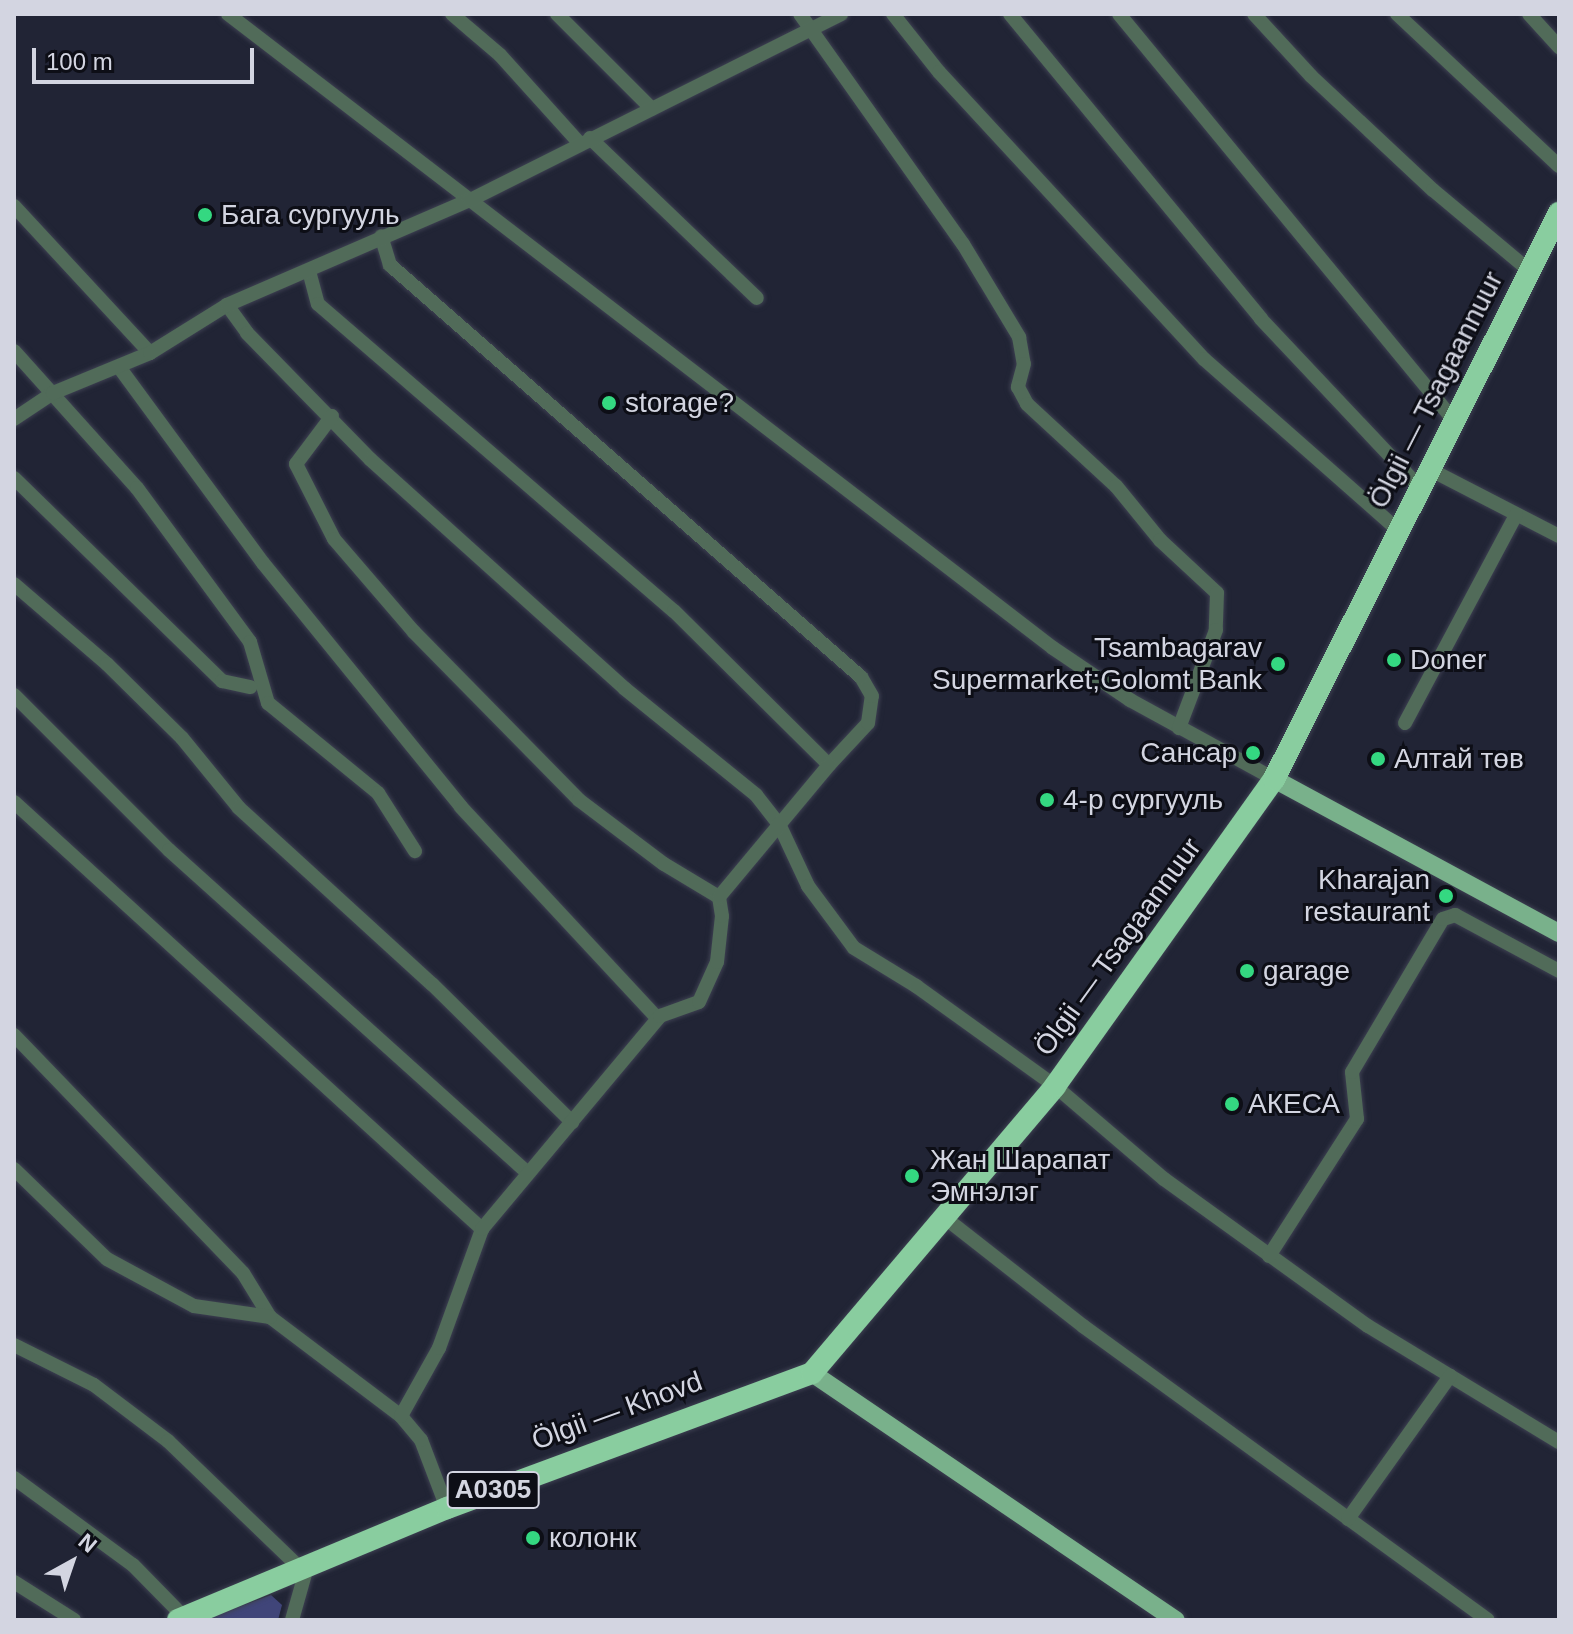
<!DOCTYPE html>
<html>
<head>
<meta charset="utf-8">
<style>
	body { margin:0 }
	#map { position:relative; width:1573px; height:1634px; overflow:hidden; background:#212435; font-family:Helvetica,sans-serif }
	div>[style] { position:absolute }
	.green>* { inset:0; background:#404579 }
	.roads { filter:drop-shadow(0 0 2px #3d4051) drop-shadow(0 0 2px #3d4051) }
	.minor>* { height:14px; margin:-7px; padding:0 7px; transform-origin:7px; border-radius:7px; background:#516b59 }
	.major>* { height:18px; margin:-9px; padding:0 9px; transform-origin:9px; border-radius:9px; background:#79b18b }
	.highway>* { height:22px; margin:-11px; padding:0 11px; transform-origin:11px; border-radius:11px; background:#89cd9f }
	.dots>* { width:22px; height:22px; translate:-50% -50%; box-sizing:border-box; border:4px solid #0d0e16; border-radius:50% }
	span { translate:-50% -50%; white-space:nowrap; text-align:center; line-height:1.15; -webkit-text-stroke:6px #0d0e16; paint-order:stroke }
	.shield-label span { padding:2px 6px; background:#0d0e16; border:2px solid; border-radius:6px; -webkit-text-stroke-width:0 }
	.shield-label { font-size:26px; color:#d3d5e1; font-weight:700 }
	.poi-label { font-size:28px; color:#d3d5e1 }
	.left { translate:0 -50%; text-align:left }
	.right { translate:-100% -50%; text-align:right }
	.street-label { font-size:28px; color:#d3d5e1 }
	.frame { position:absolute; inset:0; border:16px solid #d3d5e1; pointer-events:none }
	.north { position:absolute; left:32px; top:1522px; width:80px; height:80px; -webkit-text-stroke:6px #0d0e16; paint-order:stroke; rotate:40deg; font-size:22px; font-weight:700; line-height:32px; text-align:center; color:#d3d5e1 }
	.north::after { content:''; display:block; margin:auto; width:28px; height:36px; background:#d3d5e1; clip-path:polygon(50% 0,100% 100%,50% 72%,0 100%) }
	.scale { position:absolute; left:32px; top:48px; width:222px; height:36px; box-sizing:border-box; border:4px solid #d3d5e1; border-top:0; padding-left:10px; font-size:24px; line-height:28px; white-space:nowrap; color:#d3d5e1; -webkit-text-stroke:6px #0d0e16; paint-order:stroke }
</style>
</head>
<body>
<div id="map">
	<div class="green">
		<div style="clip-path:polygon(271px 1595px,282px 1605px,278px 1620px,204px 1620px)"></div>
	</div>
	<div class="roads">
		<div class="minor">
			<div style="left:228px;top:14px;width:1040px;rotate:37.54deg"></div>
			<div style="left:1053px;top:648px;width:93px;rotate:34deg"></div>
			<div style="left:1130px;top:700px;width:164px;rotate:28.7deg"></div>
			<div style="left:452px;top:14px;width:63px;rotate:40.5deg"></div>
			<div style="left:500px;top:55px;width:120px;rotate:48deg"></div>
			<div style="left:557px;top:14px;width:134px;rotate:45deg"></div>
			<div style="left:800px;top:14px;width:282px;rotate:54.7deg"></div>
			<div style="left:963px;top:244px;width:109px;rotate:58.9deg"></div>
			<div style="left:1019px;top:337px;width:27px;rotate:80deg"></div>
			<div style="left:1024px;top:364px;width:24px;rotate:105deg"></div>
			<div style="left:1018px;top:387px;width:19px;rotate:62deg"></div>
			<div style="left:1027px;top:404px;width:121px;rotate:42.7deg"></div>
			<div style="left:1116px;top:486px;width:70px;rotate:50.8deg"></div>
			<div style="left:1160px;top:540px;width:78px;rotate:42.9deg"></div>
			<div style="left:1217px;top:593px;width:37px;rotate:92deg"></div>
			<div style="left:1216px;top:630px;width:105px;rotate:110.7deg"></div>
			<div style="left:893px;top:14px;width:74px;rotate:51.6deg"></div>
			<div style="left:939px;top:72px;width:391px;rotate:47.3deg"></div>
			<div style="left:1204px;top:359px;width:260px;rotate:41.4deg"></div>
			<div style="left:1010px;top:14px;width:395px;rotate:50.5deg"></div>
			<div style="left:1261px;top:319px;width:233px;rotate:46.7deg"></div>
			<div style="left:1119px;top:14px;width:530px;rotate:50.51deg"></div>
			<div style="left:1254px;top:14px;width:84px;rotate:47.4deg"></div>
			<div style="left:1311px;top:76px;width:167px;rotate:43.1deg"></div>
			<div style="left:1433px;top:190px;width:126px;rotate:39.9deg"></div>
			<div style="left:1397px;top:14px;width:222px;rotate:43.2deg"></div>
			<div style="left:1529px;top:14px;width:45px;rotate:47.7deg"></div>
			<div style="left:590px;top:138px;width:231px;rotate:43.8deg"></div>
			<div style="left:14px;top:206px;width:200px;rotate:47.2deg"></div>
			<div style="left:309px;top:271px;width:34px;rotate:75deg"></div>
			<div style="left:318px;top:304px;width:470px;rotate:40.8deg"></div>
			<div style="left:674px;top:611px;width:218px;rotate:44.8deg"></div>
			<div style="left:829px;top:765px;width:57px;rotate:-47.1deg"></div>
			<div style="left:868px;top:723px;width:27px;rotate:-82deg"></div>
			<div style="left:872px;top:696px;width:22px;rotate:-120deg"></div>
			<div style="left:861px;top:677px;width:626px;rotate:-138.82deg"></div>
			<div style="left:390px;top:265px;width:30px;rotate:-107deg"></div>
			<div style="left:227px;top:305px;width:34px;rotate:54deg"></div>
			<div style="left:247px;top:333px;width:177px;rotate:45.7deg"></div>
			<div style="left:371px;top:460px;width:341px;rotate:42deg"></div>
			<div style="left:624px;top:688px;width:170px;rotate:39deg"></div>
			<div style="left:756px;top:795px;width:37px;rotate:52deg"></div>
			<div style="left:779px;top:824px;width:68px;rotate:64.9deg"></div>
			<div style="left:808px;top:886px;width:77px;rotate:53.4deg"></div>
			<div style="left:854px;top:948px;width:73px;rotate:31.5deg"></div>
			<div style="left:916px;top:986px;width:171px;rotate:35.7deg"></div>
			<div style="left:1055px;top:1086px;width:143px;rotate:40.5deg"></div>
			<div style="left:1164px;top:1179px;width:251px;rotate:35.8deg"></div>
			<div style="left:1368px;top:1326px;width:223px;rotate:31.3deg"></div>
			<div style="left:14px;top:351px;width:184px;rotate:48.1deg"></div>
			<div style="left:137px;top:488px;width:191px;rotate:53.7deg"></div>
			<div style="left:250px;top:642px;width:64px;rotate:73.6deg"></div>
			<div style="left:268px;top:703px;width:142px;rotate:39.3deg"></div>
			<div style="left:378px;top:793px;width:69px;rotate:57.5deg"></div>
			<div style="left:119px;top:367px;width:243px;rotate:53.7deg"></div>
			<div style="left:263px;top:563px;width:314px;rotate:50.9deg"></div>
			<div style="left:461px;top:807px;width:289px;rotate:47.1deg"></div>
			<div style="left:332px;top:416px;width:60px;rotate:126.9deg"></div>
			<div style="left:296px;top:464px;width:84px;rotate:63.1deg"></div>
			<div style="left:334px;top:539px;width:123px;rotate:49.3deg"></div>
			<div style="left:414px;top:632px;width:235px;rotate:45.5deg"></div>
			<div style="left:579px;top:800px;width:106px;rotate:37deg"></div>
			<div style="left:664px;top:864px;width:64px;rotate:31deg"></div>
			<div style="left:14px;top:419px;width:47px;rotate:-33.7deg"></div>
			<div style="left:53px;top:393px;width:105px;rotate:-22.4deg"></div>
			<div style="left:150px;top:353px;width:91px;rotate:-31.9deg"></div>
			<div style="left:227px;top:305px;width:265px;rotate:-23.4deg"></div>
			<div style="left:470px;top:200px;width:415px;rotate:-26.6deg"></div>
			<div style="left:1431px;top:470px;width:144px;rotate:27.3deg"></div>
			<div style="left:14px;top:478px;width:291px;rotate:44.3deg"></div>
			<div style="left:222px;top:681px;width:29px;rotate:12deg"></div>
			<div style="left:14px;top:584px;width:123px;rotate:40.7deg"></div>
			<div style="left:107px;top:664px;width:105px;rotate:44.6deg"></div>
			<div style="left:182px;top:738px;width:90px;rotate:50.8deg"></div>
			<div style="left:239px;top:808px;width:261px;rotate:42.4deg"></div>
			<div style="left:432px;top:984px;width:197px;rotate:44.6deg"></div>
			<div style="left:14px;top:695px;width:219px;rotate:45deg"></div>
			<div style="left:169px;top:850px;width:482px;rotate:42deg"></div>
			<div style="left:1405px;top:723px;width:236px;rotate:-61.9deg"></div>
			<div style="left:14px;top:802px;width:634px;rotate:42.38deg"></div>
			<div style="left:14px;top:1035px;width:330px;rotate:46.1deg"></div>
			<div style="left:243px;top:1273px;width:52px;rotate:58.5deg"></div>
			<div style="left:270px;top:1317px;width:164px;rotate:37.1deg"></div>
			<div style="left:14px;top:1169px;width:129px;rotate:44.1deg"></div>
			<div style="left:107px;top:1259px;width:99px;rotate:28.4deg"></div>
			<div style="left:194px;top:1306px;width:77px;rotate:8.2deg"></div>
			<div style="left:944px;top:1217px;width:177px;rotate:38.1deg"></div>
			<div style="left:1083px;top:1326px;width:500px;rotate:35.98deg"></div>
			<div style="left:1269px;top:1256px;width:163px;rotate:-57.3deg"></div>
			<div style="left:1357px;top:1119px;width:47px;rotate:-96.1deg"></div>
			<div style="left:1352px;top:1072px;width:178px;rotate:-59.3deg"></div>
			<div style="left:1443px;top:919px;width:13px;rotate:-18deg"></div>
			<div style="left:1455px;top:915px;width:118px;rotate:28.3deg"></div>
			<div style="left:14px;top:1345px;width:89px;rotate:26.6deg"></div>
			<div style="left:94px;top:1385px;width:93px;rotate:37.1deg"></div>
			<div style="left:168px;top:1441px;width:183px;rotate:43.9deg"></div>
			<div style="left:14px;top:1478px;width:147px;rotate:36.2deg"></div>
			<div style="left:133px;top:1565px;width:73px;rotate:45.6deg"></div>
			<div style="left:447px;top:1508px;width:73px;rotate:-110.9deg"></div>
			<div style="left:421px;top:1440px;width:31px;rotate:-130deg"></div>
			<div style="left:401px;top:1416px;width:78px;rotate:-60.8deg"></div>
			<div style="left:439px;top:1348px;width:127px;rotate:-70.1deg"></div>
			<div style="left:482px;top:1229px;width:278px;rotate:-50.1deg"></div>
			<div style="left:660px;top:1016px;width:41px;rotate:-19.7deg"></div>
			<div style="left:699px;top:1002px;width:44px;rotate:-65.8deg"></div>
			<div style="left:717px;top:962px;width:46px;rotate:-83.8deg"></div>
			<div style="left:722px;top:916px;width:19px;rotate:-99deg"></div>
			<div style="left:719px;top:897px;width:172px;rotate:-50.2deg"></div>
			<div style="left:1348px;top:1519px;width:176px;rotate:-54.5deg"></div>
			<div style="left:14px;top:1582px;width:71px;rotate:32.3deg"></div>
			<div style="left:292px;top:1620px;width:55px;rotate:-74.2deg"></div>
		</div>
		<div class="major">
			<div style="left:1274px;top:779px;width:324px;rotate:28.4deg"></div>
			<div style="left:812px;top:1373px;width:440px;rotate:34.2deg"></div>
		</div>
		<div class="highway">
			<div style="left:178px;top:1620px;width:291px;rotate:-22.6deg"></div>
			<div style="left:447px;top:1508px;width:389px;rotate:-20.3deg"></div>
			<div style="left:812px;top:1373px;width:376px;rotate:-49.7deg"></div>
			<div style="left:1055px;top:1086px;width:377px;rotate:-54.5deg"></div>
			<div style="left:1274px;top:779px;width:634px;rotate:-63.27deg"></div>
		</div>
	</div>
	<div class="dots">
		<div style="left:205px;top:215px;background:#34d881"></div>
		<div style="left:609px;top:403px;background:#34d881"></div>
		<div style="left:1394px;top:660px;background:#34d881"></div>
		<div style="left:1278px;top:664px;background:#34d881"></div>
		<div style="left:1253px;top:753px;background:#34d881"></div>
		<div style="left:1378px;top:759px;background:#34d881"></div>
		<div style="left:1047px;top:800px;background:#34d881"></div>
		<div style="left:1446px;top:896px;background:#34d881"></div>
		<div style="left:1247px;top:971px;background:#34d881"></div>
		<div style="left:1232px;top:1104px;background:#34d881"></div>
		<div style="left:912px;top:1176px;background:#34d881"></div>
		<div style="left:533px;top:1538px;background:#34d881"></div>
	</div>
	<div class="shield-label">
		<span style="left:493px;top:1490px">A0305</span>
	</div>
	<div class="poi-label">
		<span class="left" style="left:221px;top:215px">Бага сургууль</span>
		<span class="left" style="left:625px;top:403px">storage?</span>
		<span class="right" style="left:1262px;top:664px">Tsambagarav<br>Supermarket;Golomt Bank</span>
		<span class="left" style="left:1410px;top:660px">Doner</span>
		<span class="right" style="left:1237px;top:753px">Сансар</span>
		<span class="left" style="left:1394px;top:759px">Алтай төв</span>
		<span class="left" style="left:1063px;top:800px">4-р сургууль</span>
		<span class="right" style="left:1430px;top:896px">Kharajan<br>restaurant</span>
		<span class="left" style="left:1263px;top:971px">garage</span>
		<span class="left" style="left:1248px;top:1104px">АКЕСА</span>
		<span class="left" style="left:930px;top:1176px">Жан Шарапат<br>Эмнэлэг</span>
		<span class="left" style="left:549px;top:1538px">колонк</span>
	</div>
	<div class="street-label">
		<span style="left:1436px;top:390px;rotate:-63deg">Ölgii — Tsagaannuur</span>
		<span style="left:1118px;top:947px;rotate:-54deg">Ölgii — Tsagaannuur</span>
		<span style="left:617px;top:1411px;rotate:-20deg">Ölgii — Khovd</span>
	</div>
	<div class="frame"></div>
	<div class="north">N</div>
	<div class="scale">100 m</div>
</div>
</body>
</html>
